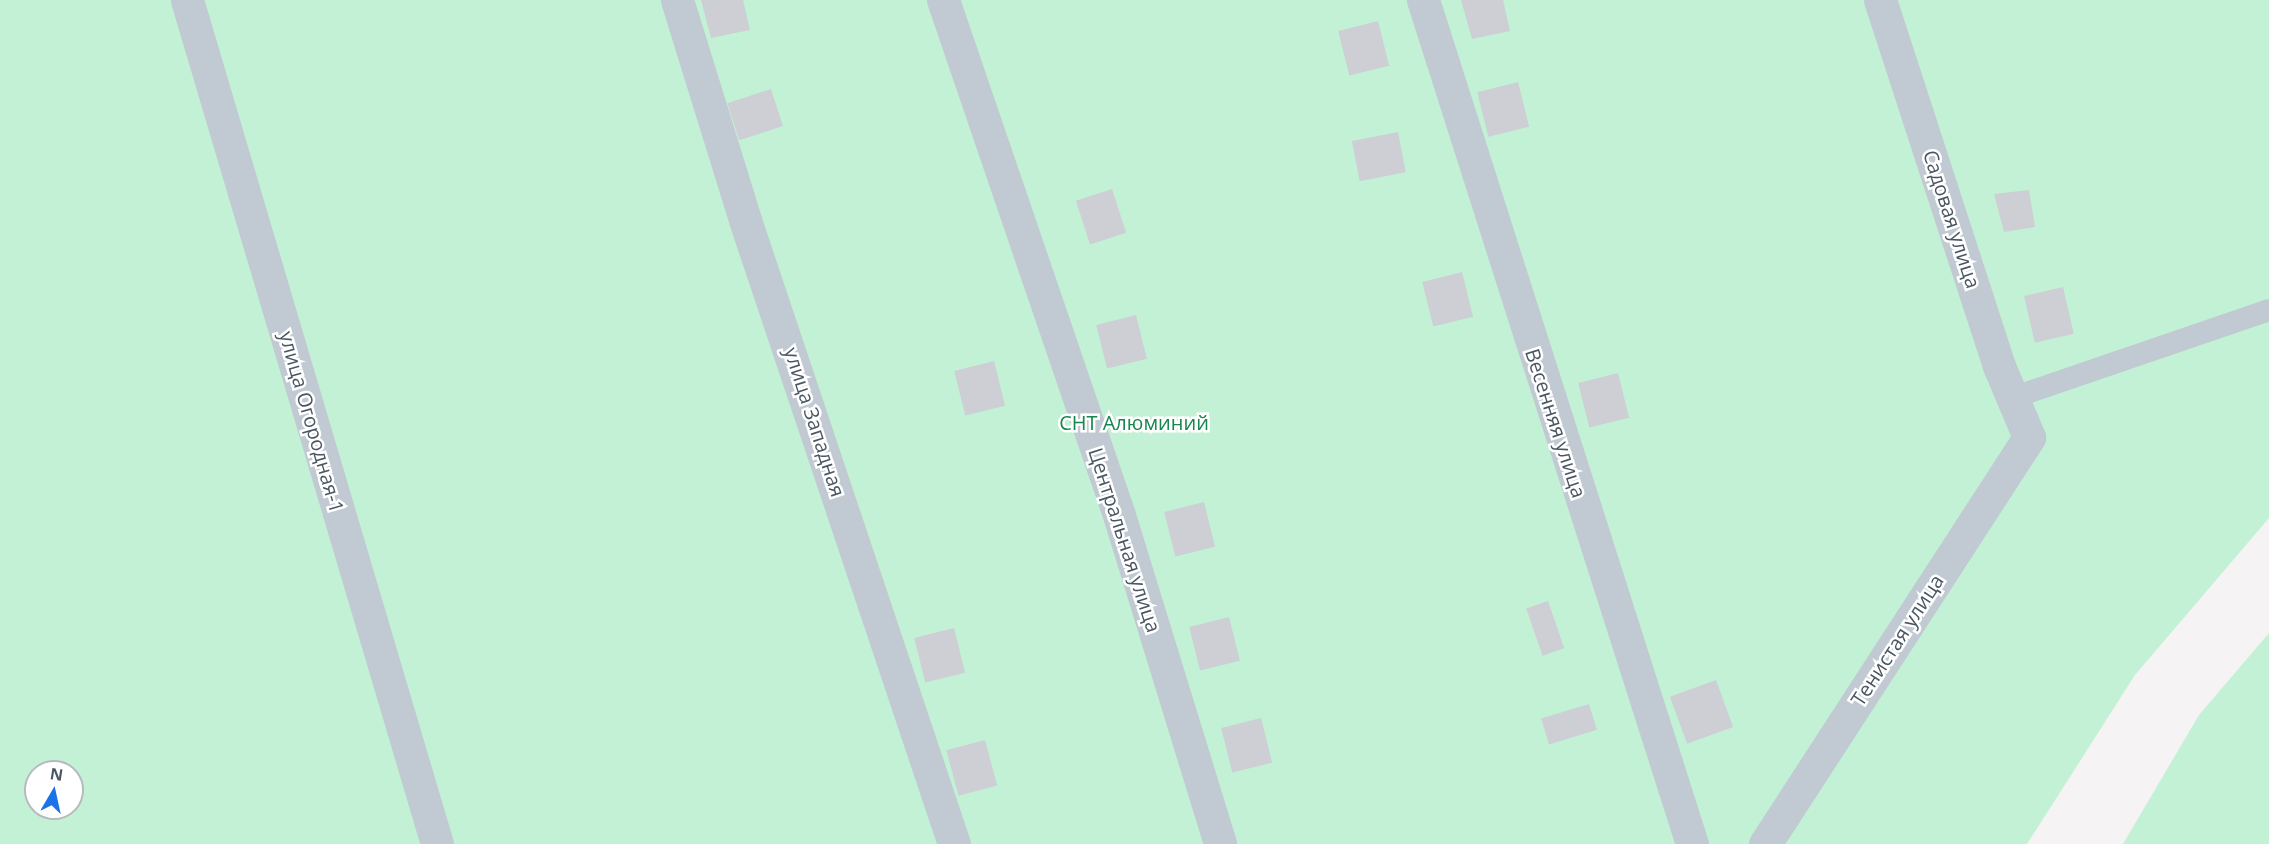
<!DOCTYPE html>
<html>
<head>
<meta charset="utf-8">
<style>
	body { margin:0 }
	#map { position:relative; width:2269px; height:844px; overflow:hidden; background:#f5f3f3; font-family:"Open Sans",sans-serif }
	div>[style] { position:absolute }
	.green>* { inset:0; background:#c3f1d5 }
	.building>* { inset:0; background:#cdcfd5; transform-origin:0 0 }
	.lane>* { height:22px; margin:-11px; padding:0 11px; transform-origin:11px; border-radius:11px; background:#c1cad2 }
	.street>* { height:33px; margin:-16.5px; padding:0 16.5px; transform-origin:16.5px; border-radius:16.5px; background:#c1cad2 }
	span { translate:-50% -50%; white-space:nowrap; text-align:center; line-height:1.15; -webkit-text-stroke:5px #fff; paint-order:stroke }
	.street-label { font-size:20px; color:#4a5661 }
	.park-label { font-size:20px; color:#17864f }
	.north { position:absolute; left:24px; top:760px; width:60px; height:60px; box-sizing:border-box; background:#fff; border:2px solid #b7bbc0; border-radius:50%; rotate:9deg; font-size:16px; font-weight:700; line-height:24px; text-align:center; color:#4a5661 }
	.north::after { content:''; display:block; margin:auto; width:21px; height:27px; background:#1a73e8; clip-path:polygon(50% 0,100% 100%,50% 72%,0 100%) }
</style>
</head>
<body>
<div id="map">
	<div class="green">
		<div style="clip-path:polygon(evenodd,0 0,2269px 0,2269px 518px,2135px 675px,2027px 844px,0 844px,0 0,36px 772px,72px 772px,72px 808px,36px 808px,36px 772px)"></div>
		<div style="clip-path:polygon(2269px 633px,2269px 844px,2123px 844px,2199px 715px)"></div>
	</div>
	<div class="building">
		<div style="clip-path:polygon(701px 0,743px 0,750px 30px,711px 38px)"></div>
		<div style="clip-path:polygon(1461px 0,1503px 0,1510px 31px,1472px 39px)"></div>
		<div style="left:1378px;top:21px;width:46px;height:41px;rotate:76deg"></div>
		<div style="left:1518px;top:82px;width:46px;height:42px;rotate:76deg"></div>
		<div style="left:771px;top:89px;width:39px;height:46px;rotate:72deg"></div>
		<div style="left:1398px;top:132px;width:41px;height:47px;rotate:79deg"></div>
		<div style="left:1112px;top:189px;width:46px;height:38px;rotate:72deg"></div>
		<div style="clip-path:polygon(2029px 190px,2035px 227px,2004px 232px,1994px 194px)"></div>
		<div style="left:1462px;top:272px;width:46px;height:41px;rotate:76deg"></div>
		<div style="left:2063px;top:287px;width:48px;height:40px;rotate:77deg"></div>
		<div style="left:1136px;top:315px;width:45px;height:41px;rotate:76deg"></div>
		<div style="left:994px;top:361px;width:46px;height:41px;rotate:76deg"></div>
		<div style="left:1618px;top:373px;width:46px;height:41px;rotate:76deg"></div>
		<div style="left:1204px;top:502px;width:46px;height:41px;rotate:76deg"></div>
		<div style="left:1548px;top:601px;width:50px;height:23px;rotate:71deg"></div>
		<div style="left:1229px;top:617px;width:45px;height:41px;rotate:76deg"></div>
		<div style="left:954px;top:628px;width:46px;height:41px;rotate:76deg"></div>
		<div style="left:1716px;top:680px;width:50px;height:49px;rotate:70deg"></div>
		<div style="left:1589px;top:704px;width:27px;height:50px;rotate:73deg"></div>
		<div style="left:1261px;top:718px;width:46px;height:41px;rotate:76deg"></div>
		<div style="left:985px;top:740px;width:47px;height:40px;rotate:75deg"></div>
	</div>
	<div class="lane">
		<div style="left:2015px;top:397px;width:268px;rotate:-18.9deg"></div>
	</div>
	<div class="street">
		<div style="left:187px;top:0;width:880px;rotate:73.5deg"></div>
		<div style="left:677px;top:0;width:230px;rotate:72.8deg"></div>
		<div style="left:745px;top:220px;width:658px;rotate:71.48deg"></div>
		<div style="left:943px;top:0;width:544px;rotate:71.13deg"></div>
		<div style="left:1119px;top:515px;width:344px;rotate:72.9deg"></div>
		<div style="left:1423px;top:0;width:886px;rotate:72.32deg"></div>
		<div style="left:1765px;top:844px;width:485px;rotate:-57deg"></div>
		<div style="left:2029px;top:437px;width:77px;rotate:-112.9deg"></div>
		<div style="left:1999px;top:366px;width:385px;rotate:-108deg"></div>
	</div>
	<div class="street-label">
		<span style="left:1952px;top:219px;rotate:72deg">Садовая улица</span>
		<span style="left:312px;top:422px;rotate:74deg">улица Огородная-1</span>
		<span style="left:815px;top:422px;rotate:72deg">улица Западная</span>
		<span style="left:1556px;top:423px;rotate:72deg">Весенняя улица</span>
		<span style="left:1125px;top:540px;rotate:72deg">Центральная улица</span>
		<span style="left:1897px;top:640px;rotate:-57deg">Тенистая улица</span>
	</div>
	<div class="park-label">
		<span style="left:1134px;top:422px">СНТ Алюминий</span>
	</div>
	<div class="north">N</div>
</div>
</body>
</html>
